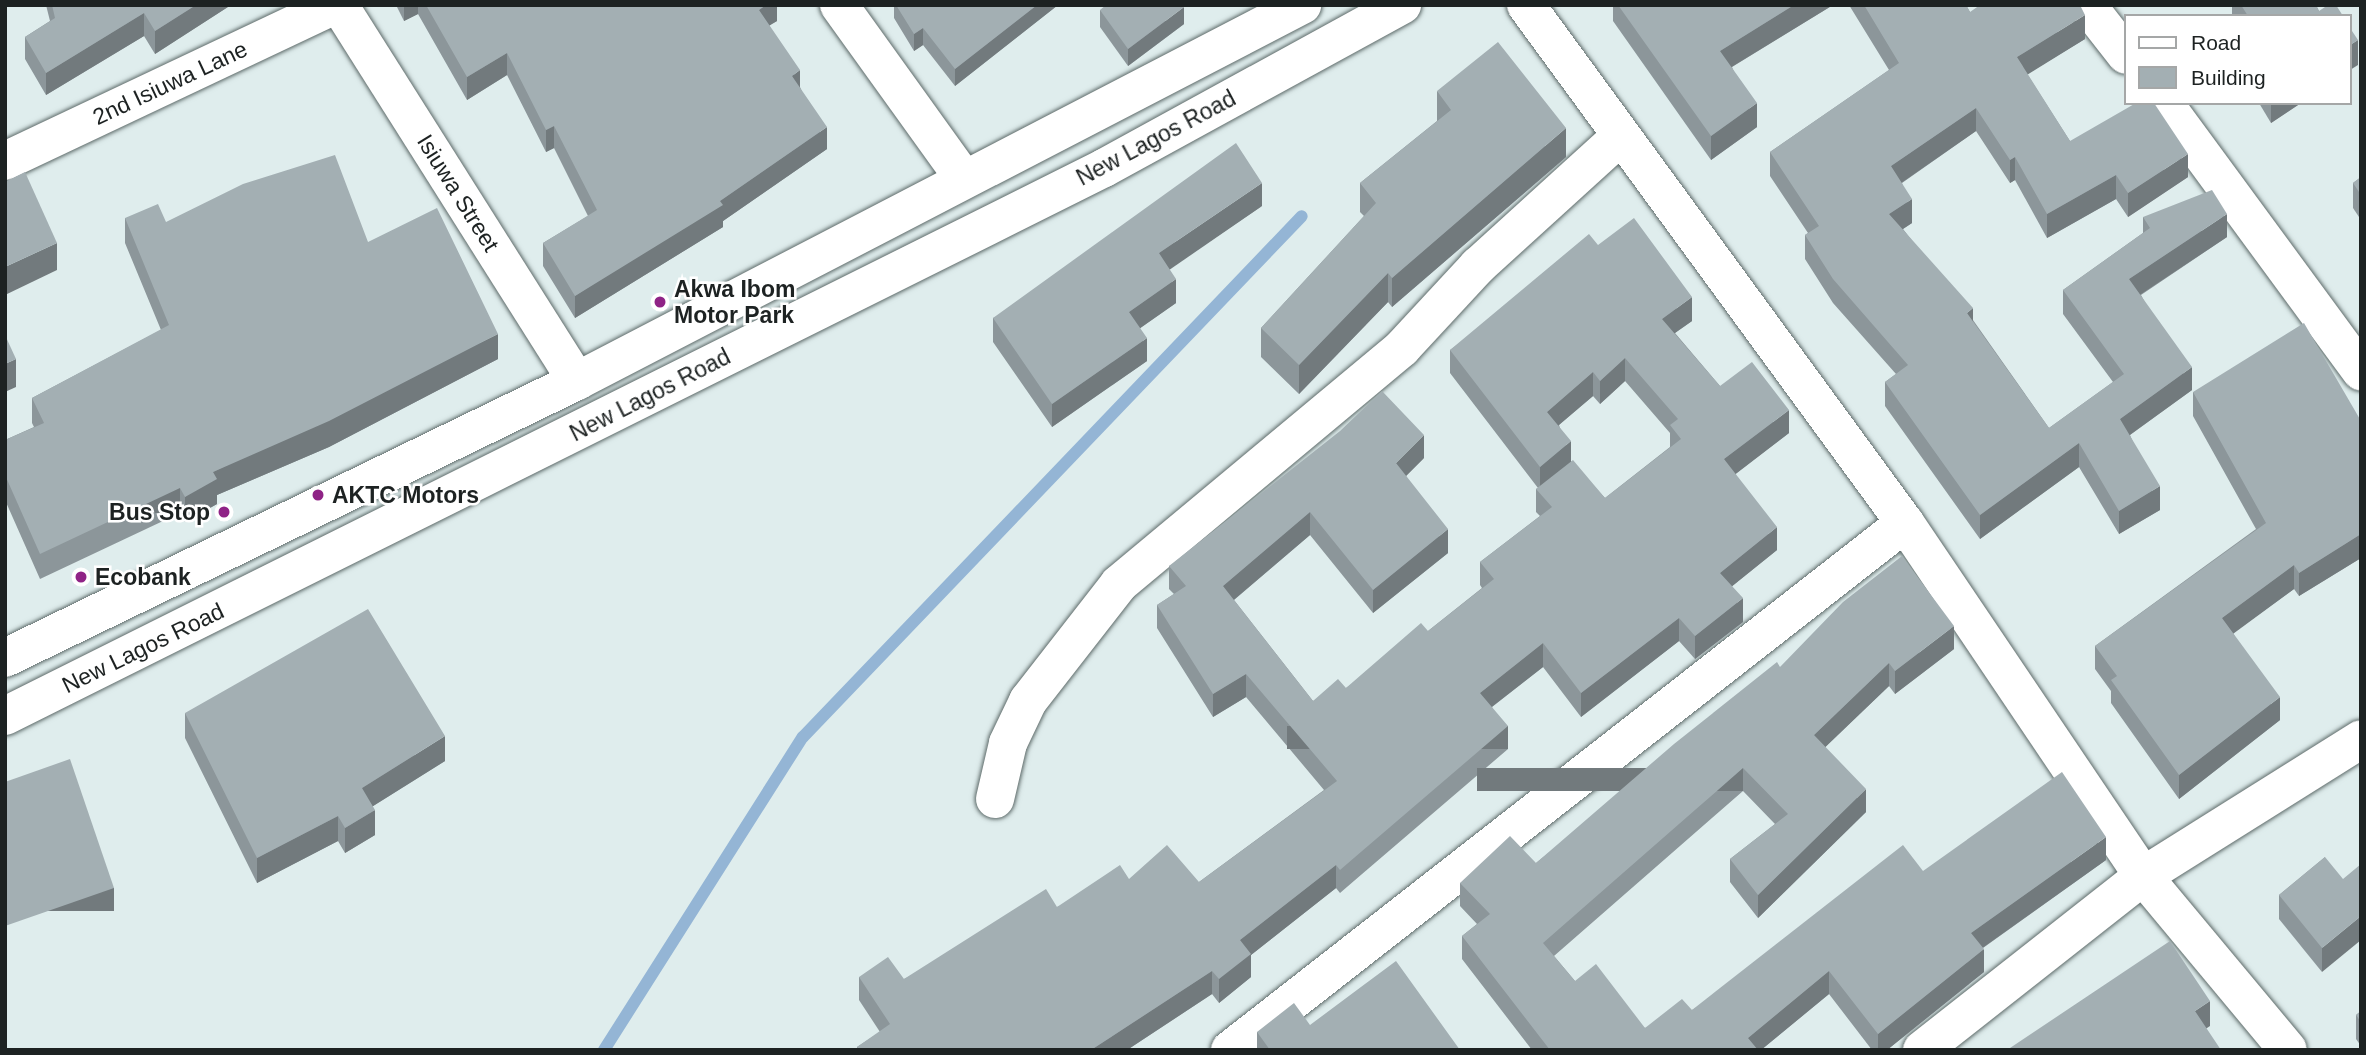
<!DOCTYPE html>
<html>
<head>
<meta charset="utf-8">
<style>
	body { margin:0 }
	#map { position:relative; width:2366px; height:1055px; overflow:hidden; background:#dfeded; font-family:Helvetica,sans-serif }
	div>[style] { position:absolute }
	.stream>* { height:12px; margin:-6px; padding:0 6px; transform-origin:6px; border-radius:6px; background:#94b5d5 }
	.roads { filter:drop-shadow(0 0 2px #5d6a69) drop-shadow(0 0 2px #5d6a69) }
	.minor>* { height:38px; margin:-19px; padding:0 19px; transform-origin:19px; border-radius:19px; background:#fff }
	.major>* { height:38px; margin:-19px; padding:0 19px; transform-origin:19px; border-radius:19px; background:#fff }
	.wall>* { inset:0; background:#8c969a }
	.shaded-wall>* { inset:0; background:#727a7d; transform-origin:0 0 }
	.building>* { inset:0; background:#a3afb3 }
	.dots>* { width:19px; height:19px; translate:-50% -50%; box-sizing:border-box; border:4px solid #fff; border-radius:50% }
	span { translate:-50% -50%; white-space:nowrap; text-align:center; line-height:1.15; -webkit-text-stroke:5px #fff; paint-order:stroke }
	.street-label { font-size:23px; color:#1d2222 }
	.poi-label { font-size:23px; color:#1d2222; font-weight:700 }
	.left { translate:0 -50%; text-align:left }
	.right { translate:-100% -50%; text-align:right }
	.frame { position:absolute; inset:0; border:7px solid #1d2222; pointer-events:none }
	.legend { position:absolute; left:2124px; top:14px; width:228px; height:91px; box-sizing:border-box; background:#fff; border:2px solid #a5a7a7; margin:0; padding:9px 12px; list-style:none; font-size:21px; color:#1d2222 }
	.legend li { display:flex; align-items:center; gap:14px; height:35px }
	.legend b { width:35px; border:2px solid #a5a7a7 }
</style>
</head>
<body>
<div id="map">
	<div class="stream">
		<div style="left:604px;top:1050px;width:371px;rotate:-57.6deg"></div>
		<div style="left:803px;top:737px;width:721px;rotate:-46.24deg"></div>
	</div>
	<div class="roads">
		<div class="minor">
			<div style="left:339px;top:5px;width:445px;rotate:57.7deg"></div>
			<div style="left:839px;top:5px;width:211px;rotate:54.3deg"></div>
			<div style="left:1526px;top:5px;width:642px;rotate:53.81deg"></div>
			<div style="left:1905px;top:523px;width:426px;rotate:56deg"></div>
			<div style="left:2143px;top:876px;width:226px;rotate:50.2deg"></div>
			<div style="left:2087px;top:5px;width:63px;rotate:52deg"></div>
			<div style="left:2164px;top:103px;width:333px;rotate:53.7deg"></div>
			<div style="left:5px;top:161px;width:365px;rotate:-25.3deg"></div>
			<div style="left:995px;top:799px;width:57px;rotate:-76.9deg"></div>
			<div style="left:1008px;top:743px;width:47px;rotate:-64.5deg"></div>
			<div style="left:1028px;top:701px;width:148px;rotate:-52.1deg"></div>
			<div style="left:1119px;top:584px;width:368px;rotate:-39.8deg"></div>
			<div style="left:1402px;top:348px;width:112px;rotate:-47.2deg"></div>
			<div style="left:1478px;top:266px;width:192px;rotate:-42.3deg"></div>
			<div style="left:1230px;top:1050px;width:856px;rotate:-37.98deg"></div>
			<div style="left:1922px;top:1050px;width:281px;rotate:-38.2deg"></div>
			<div style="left:2143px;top:876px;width:257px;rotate:-32.1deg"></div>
		</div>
		<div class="major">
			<div style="left:5px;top:658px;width:636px;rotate:-25.84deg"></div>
			<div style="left:577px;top:381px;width:817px;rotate:-27.41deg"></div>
			<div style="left:5px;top:716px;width:1228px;rotate:-26.5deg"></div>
			<div style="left:1104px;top:168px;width:340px;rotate:-28.7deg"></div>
		</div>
	</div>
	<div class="wall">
		<div style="clip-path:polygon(46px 5px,231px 5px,155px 54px,144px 36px,46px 95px,25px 59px,25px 37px,50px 21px)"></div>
		<div style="clip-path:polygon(396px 5px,777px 5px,777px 21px,769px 25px,800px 87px,827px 149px,723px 221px,723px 227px,575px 318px,543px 266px,543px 243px,588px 216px,554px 148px,546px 152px,507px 75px,467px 100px,418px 14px,404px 21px)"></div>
		<div style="clip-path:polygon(894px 5px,1058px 5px,955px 86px,923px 45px,914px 51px,894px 18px)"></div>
		<div style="clip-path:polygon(1613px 5px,1833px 5px,1732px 67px,1757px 127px,1711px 160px,1613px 21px)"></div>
		<div style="clip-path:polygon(1849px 5px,1966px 5px,1970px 12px,2085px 39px,2027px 74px,2070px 141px,2188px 177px,2128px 217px,2116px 199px,2047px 238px,2015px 180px,2010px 183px,1976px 131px,1902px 183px,1912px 223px,1903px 229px,1973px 320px,2049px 428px,2113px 382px,2063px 314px,2063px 290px,2143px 233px,2143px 217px,2227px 237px,2141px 295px,2192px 390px,2130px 435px,2160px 510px,2119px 534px,2079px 467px,1980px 539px,1885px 406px,1885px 382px,1896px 374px,1833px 303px,1805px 259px,1805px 235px,1808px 233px,1770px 176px,1770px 152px,1889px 70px)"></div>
		<div style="clip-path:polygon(2232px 5px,2316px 5px,2319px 11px,2343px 16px,2232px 16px)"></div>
		<div style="clip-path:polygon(1100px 10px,1184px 24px,1128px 66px,1100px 27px)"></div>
		<div style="clip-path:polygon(1437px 91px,1566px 157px,1392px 307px,1388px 302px,1299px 394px,1261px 357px,1261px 328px,1364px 216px,1360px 212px,1360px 183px,1437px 121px)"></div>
		<div style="clip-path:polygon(2259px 103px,2301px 103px,2271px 123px)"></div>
		<div style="clip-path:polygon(2361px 177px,2361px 220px,2353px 208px,2353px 183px)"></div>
		<div style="clip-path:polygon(1262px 206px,1169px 269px,1176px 303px,1140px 328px,1147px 361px,1052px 427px,993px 342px,993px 318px)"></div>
		<div style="clip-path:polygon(125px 218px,368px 242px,498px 359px,329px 447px,217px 495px,217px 504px,185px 522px,180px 513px,40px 579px,5px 500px,5px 440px,34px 427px,32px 423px,32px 398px,161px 330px,125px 243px)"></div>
		<div style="clip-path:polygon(evenodd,1598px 245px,1692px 321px,1675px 333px,1720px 386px,1789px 433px,1735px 474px,1777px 550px,1732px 586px,1743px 622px,1695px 659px,1679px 641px,1581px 717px,1543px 667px,1492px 707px,1508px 749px,1340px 893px,1336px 888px,1251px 955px,1251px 977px,1219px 1003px,1212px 994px,1127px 1050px,857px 1050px,857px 1047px,880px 1032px,859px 1000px,859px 977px,904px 979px,1057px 907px,1129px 879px,1199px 882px,1324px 790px,1246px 697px,1213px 717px,1157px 628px,1157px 605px,1174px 594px,1169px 589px,1169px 566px,1424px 458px,1406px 476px,1448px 553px,1373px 613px,1310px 535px,1234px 600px,1313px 701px,1346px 688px,1428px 631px,1482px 588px,1480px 585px,1480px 562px,1540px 516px,1536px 512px,1536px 489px,1538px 488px,1450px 373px,1450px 350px,1598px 245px,1625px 381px,1670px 433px,1670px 447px,1605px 498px,1571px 461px,1559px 425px,1593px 396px,1600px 404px,1625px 381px)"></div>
		<div style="clip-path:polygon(2193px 392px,2361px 421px,2361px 558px,2299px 596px,2294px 589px,2233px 633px,2280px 720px,2179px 799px,2111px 703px,2111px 691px,2095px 669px,2095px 646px,2256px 529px,2193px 416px)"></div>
		<div style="clip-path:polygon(1954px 649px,1895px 694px,1889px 686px,1825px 747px,1866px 812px,1758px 918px,1730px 882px,1730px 859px,1775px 824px,1743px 791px,1554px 956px,1575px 981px,1645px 1028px,1692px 1010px,1923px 871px,2106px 860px,1983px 948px,1984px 972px,1887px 1050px,1872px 1050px,1829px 994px,1761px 1050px,1532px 1050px,1462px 959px,1462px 936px,1477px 924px,1460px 906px,1460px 883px,1536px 863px,1780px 667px)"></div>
		<div style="clip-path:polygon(185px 713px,445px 761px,373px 806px,375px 835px,345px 853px,338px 841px,257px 883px,185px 738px)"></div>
		<div style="clip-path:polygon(2325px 857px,2322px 972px,2279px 919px,2279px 895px)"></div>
		<div style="clip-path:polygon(2361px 1011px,2361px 1046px,2356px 1039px,2356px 1015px)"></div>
		<div style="clip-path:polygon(1310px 1025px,1460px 1050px,1257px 1050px,1257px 1032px)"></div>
	</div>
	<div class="shaded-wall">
		<div style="clip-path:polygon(196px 5px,231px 5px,155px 54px,155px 31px)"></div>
		<div style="clip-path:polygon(404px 5px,418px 5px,418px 14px,404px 21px)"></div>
		<div style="clip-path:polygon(766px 5px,777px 5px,777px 21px,759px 32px,759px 10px)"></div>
		<div style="clip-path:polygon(1037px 5px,1058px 5px,955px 86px,955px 69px)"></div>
		<div style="clip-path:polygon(1794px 5px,1833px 5px,1720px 74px,1720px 51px)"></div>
		<div style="clip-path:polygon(1184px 7px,1184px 24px,1128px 66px,1128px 49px)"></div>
		<div style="clip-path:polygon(144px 13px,144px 36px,46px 95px,46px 73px)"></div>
		<div style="clip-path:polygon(2085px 15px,2085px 39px,2017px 81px,2017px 57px)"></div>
		<div style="clip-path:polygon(923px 28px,923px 45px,914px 51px,914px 34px)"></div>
		<div style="clip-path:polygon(2358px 40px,2358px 65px,2350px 70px,2350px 45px)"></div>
		<div style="clip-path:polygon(507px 53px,507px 75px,467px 100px,467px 77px)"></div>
		<div style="clip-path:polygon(800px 70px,800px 93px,792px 76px)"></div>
		<div style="clip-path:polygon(1757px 103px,1757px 127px,1711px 160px,1711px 136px)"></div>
		<div style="clip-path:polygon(2271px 103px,2301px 103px,2271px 123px)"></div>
		<div style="clip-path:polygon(1976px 108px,1976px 131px,1891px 190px,1891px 166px)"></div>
		<div style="clip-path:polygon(554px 126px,554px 148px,546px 152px,546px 130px)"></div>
		<div style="clip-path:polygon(827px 127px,827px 149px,723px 221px,723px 227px,575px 318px,575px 296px,720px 201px)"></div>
		<div style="clip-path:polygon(1566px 128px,1566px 157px,1392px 307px,1392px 278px)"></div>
		<div style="clip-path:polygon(2188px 154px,2188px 177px,2128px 217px,2128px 193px)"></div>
		<div style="clip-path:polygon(2015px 157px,2015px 180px,2010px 183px,2010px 160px)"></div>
		<div style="clip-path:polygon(2116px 175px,2116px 199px,2047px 238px,2047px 214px)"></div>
		<div style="clip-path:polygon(1262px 183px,1262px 206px,1159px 277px,1159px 253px)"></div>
		<div style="clip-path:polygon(1912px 199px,1912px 223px,1889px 238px,1889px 214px)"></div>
		<div style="clip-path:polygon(2227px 214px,2227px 237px,2129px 302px,2129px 279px)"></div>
		<div style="clip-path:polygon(57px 243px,57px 270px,5px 295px,5px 267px)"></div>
		<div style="clip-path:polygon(1388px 273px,1388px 302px,1299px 394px,1299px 365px)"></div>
		<div style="clip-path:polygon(1176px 279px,1176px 303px,1129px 336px,1129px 312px)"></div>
		<div style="clip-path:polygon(1692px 297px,1692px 321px,1662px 342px,1662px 319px)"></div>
		<div style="clip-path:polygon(1973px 308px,1973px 331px,1967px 313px)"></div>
		<div style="clip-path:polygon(498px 334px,498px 359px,329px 447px,217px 495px,217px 504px,185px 522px,185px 497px,213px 472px)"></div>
		<div style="clip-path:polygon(1147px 338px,1147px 361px,1052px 427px,1052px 404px)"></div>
		<div style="clip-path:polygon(1625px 358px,1625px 381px,1600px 404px,1600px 381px)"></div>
		<div style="clip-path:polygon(16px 359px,16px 387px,5px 392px,5px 364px)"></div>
		<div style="clip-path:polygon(2192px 367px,2192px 390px,2120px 442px,2120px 419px)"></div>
		<div style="clip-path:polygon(1593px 372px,1593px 396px,1547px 435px,1547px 412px)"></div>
		<div style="clip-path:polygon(1789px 410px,1789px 433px,1724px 483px,1724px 459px)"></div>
		<div style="clip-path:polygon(1424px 435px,1424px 458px,1396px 486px,1396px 463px)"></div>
		<div style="clip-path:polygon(1571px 441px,1571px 464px,1540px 490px,1540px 467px)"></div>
		<div style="clip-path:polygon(2079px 443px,2079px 467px,1980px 539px,1980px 515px)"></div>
		<div style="clip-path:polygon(2160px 486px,2160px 510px,2119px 534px,2119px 511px)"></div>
		<div style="left:180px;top:488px;width:25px;height:155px;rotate:90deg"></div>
		<div style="clip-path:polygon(1310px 512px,1310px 535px,1223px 609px,1223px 586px)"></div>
		<div style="clip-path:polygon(1777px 527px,1777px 550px,1720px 596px,1720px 573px)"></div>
		<div style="clip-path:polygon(1448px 529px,1448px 553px,1373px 613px,1373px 590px)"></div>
		<div style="clip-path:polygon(2361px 534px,2361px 558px,2299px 596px,2299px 573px)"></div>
		<div style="clip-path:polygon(2294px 565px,2294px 589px,2222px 642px,2222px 618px)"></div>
		<div style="clip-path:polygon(1743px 598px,1743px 622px,1695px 659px,1695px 636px)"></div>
		<div style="clip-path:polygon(1679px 618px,1679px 641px,1581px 717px,1581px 693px)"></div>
		<div style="clip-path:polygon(1954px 626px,1954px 649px,1895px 694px,1895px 671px)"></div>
		<div style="clip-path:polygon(1543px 643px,1543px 667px,1480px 716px,1480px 693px)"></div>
		<div style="clip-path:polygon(1889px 663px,1889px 686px,1814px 758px,1814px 735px)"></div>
		<div style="clip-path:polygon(1246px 674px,1246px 697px,1213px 717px,1213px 694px)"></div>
		<div style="clip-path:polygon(2280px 697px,2280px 720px,2179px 799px,2179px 775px)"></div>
		<div style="left:1508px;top:726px;width:23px;height:221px;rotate:90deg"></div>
		<div style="clip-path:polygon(445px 736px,445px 761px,362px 813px,362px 788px)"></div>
		<div style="left:1743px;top:768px;width:23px;height:266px;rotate:90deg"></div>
		<div style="clip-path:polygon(1866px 789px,1866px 812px,1758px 918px,1758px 895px)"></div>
		<div style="clip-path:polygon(375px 810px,375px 835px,345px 853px,345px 828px)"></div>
		<div style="clip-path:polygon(338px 816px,338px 841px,257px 883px,257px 858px)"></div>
		<div style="clip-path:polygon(2106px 837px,2106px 860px,1971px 956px,1971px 933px)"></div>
		<div style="clip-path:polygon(1336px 865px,1336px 888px,1251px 955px,1251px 977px,1219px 1003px,1219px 979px,1240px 940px)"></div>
		<div style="left:114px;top:888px;width:23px;height:115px;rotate:90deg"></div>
		<div style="clip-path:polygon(2361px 916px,2361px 940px,2322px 972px,2322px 948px)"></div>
		<div style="clip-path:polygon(1984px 949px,1984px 972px,1887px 1050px,1878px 1050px,1878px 1034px)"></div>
		<div style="clip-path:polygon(1212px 971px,1212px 994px,1127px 1050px,1091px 1050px)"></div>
		<div style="clip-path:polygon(1829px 971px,1829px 994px,1761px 1050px,1748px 1050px,1748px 1038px)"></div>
		<div style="clip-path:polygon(2210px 1001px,2210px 1026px,2195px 1036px,2195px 1011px)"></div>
	</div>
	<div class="building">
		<div style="clip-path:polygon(52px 5px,196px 5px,155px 31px,144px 13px,46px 73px,25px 37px,55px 18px)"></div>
		<div style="clip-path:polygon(426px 5px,766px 5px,759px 10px,800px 70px,792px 76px,827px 127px,720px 201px,723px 205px,575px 296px,543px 243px,597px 210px,554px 126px,546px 130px,507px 53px,467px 77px)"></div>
		<div style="clip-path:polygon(896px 5px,1037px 5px,955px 69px,923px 28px,914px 34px)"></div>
		<div style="clip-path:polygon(1106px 5px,1183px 5px,1184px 7px,1128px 49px,1100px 10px)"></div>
		<div style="clip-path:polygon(1618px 5px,1794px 5px,1720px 51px,1757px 103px,1711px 136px)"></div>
		<div style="clip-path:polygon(1864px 5px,1966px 5px,1970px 12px,1980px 5px,2080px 5px,2085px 15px,2017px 57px,2070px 141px,2136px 103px,2154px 103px,2188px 154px,2128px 193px,2116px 175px,2047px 214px,2015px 157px,2010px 160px,1976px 108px,1891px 166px,1912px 199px,1889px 214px,1973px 308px,1967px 313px,2049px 428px,2124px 374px,2063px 290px,2150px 228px,2143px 217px,2212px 190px,2227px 214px,2129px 279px,2192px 367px,2120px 419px,2160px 486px,2119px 511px,2079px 443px,1980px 515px,1885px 382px,1908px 365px,1833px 279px,1805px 235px,1819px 226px,1770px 152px,1899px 63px)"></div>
		<div style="clip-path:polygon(2241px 5px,2316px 5px,2319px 11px,2328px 5px,2336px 5px,2343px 16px,2248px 16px)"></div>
		<div style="clip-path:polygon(2350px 28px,2358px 40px,2350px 45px)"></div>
		<div style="clip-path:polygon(1498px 42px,1566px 128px,1392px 278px,1388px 273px,1299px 365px,1261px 328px,1376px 203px,1360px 183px,1451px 110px,1437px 91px)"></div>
		<div style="clip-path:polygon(1236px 143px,1262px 183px,1159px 253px,1176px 279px,1129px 312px,1147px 338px,1052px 404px,993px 318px)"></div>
		<div style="clip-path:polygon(335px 155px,368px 242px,437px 208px,498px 334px,329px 421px,213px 472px,217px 479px,185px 497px,180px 488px,40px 554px,5px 475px,5px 440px,44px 423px,32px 398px,169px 325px,125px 218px,158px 204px,166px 222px,243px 184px)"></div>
		<div style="clip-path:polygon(25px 172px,57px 243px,5px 267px,5px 182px)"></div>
		<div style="clip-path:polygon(2361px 177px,2361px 195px,2353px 183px)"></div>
		<div style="clip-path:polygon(1634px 218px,1692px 297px,1662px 319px,1720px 386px,1752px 362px,1789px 410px,1724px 459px,1777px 527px,1720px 573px,1743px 598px,1695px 636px,1679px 618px,1581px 693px,1543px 643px,1480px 693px,1508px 726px,1340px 870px,1336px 865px,1240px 940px,1251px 954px,1219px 979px,1212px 971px,1091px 1050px,859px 1050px,857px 1047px,890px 1024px,859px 977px,888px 957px,904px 979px,1046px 889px,1057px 907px,1120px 865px,1129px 879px,1167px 845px,1199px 882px,1337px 781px,1246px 674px,1213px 694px,1157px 605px,1186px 586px,1169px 566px,1340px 431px,1382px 391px,1424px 435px,1396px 463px,1448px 529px,1373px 590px,1310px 512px,1223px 586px,1313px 701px,1338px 679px,1346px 688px,1421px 623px,1428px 631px,1494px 579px,1480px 562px,1552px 507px,1536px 489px,1573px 460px,1605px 498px,1681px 439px,1670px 425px,1678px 419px,1625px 358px,1600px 381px,1593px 372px,1547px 412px,1571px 441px,1540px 467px,1450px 350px,1589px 234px,1598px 245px)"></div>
		<div style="clip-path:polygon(2304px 323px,2361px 421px,2361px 534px,2299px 573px,2294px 565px,2222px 618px,2280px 697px,2179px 775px,2111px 680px,2117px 676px,2095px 646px,2266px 523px,2193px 392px)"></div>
		<div style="clip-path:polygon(5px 335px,16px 359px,5px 364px)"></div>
		<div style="clip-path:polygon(1902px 556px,1954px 626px,1895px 671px,1889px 663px,1814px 735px,1866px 789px,1758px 895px,1730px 859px,1788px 814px,1743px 768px,1543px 943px,1575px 981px,1596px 964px,1645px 1028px,1682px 999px,1692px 1010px,1903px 845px,1923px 871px,2062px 772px,2106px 837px,1971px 933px,1984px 949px,1878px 1034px,1829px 971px,1748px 1038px,1758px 1050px,1550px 1050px,1462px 936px,1490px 914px,1460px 883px,1510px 836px,1536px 863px,1674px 744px,1777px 662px,1780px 667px,1843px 602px)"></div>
		<div style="clip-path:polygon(368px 609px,445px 736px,362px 788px,375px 810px,345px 828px,338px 816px,257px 858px,185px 713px)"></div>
		<div style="clip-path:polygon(70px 759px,114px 888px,5px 926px,5px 782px)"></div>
		<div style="clip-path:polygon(2325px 857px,2343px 879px,2361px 864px,2361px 916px,2322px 948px,2279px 895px)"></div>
		<div style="clip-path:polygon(2170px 941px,2210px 1001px,2195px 1011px,2221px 1050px,2007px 1050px)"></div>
		<div style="clip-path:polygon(1396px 961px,1460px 1050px,1270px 1050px,1257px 1032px,1294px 1003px,1310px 1025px)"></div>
		<div style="clip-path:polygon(2361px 1011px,2361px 1022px,2356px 1015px)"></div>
	</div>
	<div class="dots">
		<div style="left:660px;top:302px;background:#8f2386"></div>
		<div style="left:318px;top:495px;background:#8f2386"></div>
		<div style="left:224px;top:512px;background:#8f2386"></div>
		<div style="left:81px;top:577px;background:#8f2386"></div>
	</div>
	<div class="street-label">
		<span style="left:170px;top:83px;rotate:-25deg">2nd Isiuwa Lane</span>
		<span style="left:1156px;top:138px;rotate:-28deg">New Lagos Road</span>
		<span style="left:458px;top:193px;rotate:58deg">Isiuwa Street</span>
		<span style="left:650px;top:395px;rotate:-27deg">New Lagos Road</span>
		<span style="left:143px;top:648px;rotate:-26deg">New Lagos Road</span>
	</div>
	<div class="poi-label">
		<span class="left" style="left:674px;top:302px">Akwa Ibom<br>Motor Park</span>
		<span class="left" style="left:332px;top:495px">AKTC Motors</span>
		<span class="right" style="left:210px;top:512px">Bus Stop</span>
		<span class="left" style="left:95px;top:577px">Ecobank</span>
	</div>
	<div class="frame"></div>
	<ul class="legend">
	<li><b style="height:9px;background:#fff"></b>Road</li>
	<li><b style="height:19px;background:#a3afb3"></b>Building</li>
	</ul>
</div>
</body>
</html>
